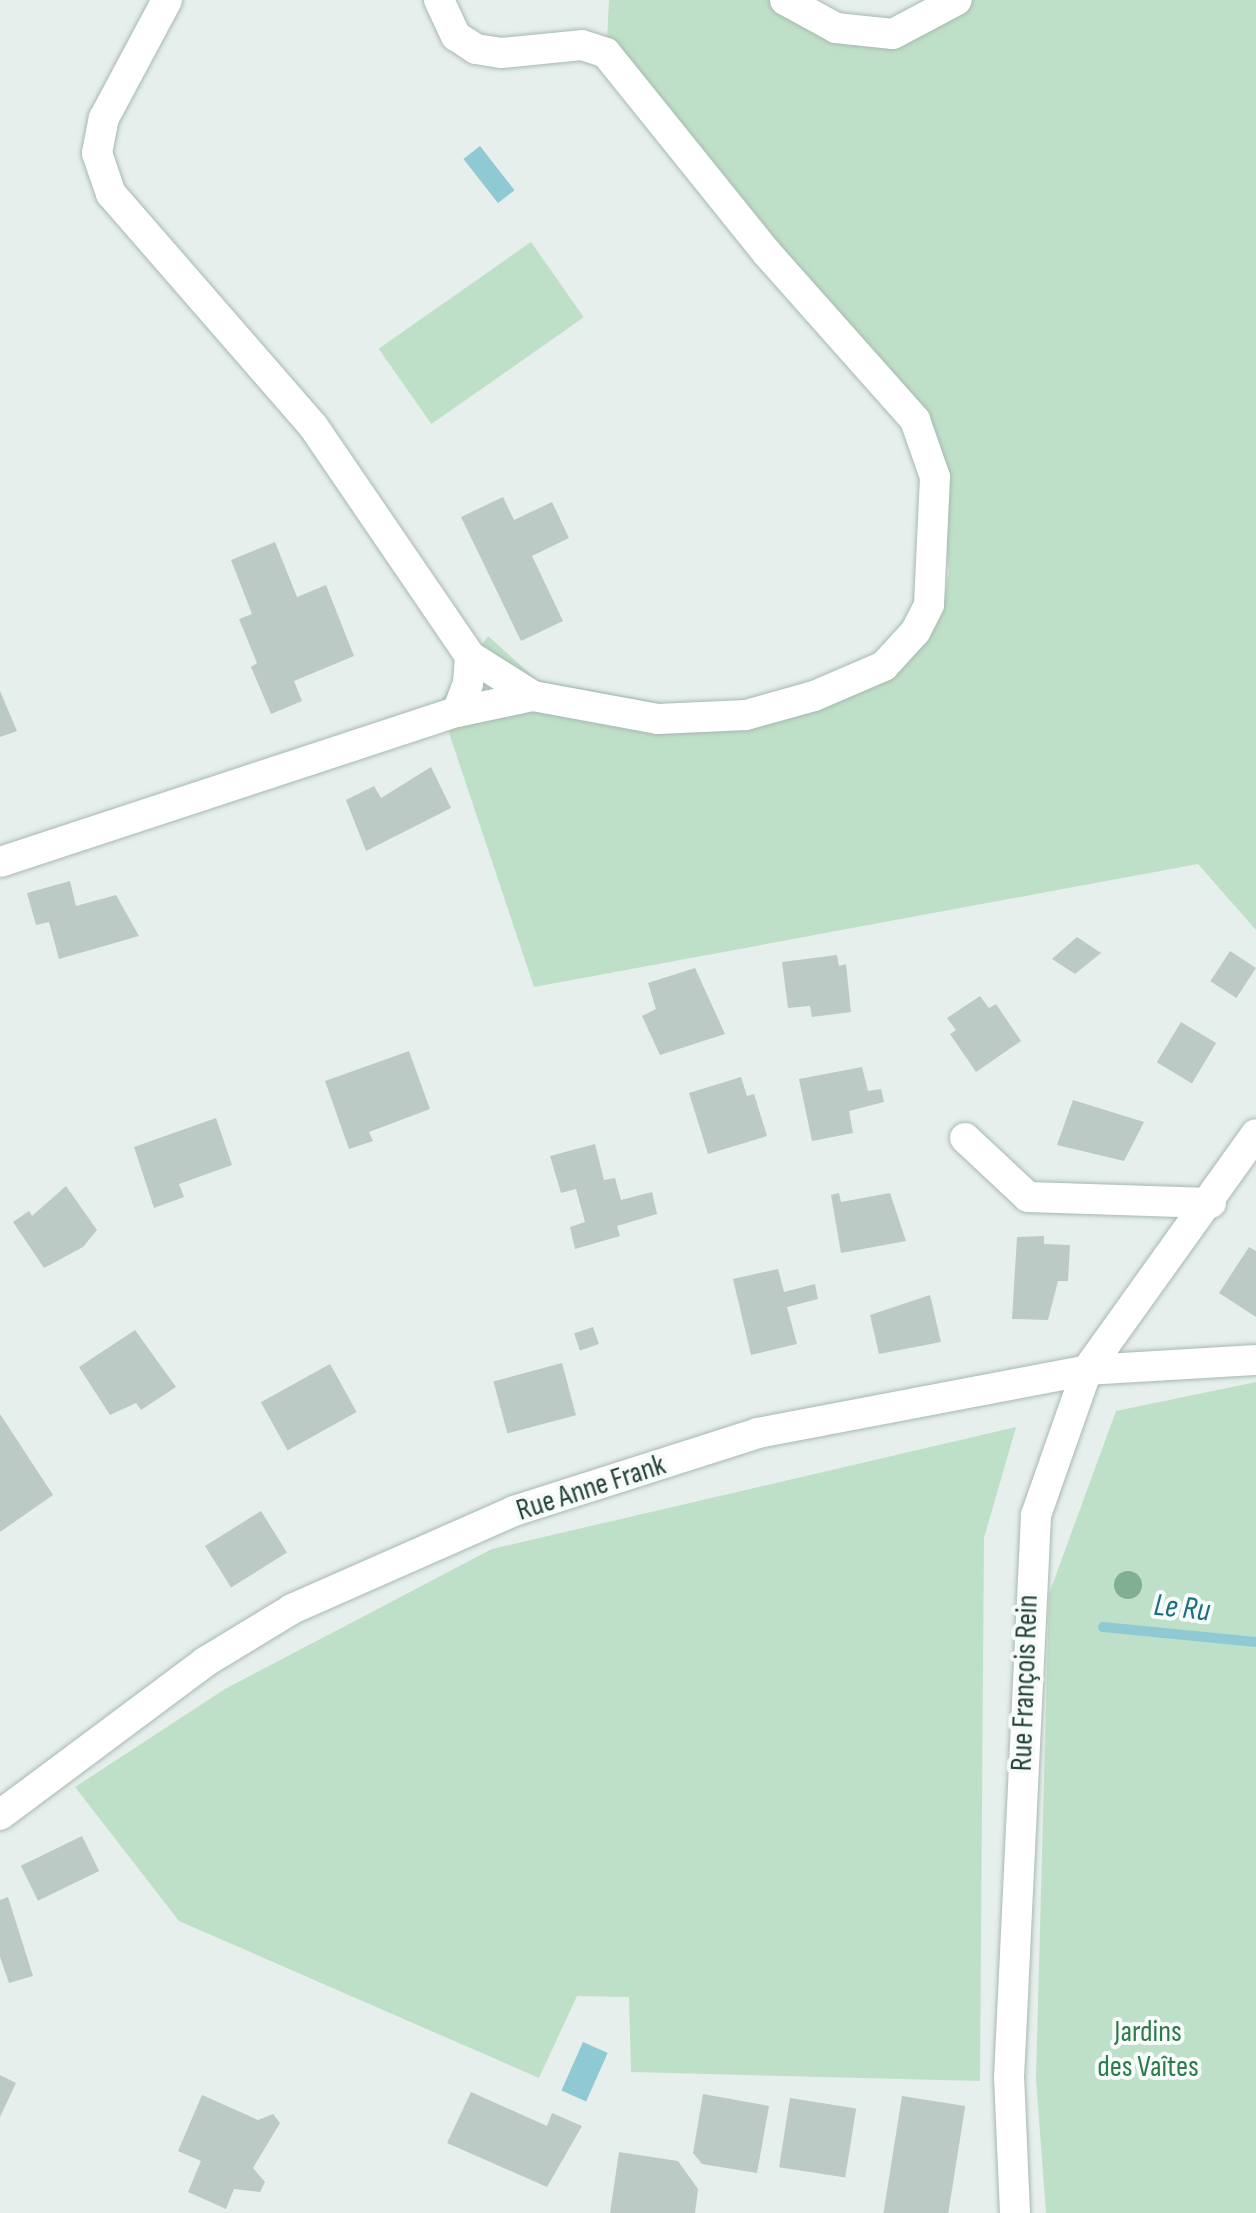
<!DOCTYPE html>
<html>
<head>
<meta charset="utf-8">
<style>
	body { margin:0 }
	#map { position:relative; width:1256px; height:2213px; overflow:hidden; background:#e6efeb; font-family:"Sofia Sans Condensed",sans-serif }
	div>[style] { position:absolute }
	.green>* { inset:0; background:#bfe0c8; transform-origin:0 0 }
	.water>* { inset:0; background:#8ec9d4; transform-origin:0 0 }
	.stream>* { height:10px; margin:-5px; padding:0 5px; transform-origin:5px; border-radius:5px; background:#8ec9d4 }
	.building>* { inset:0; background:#bbcac4; transform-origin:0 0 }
	.roads { filter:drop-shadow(0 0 2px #a8b8b2) drop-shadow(0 0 2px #a8b8b2) }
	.minor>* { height:30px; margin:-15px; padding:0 15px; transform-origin:15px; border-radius:15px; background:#fff }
	.trees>* { width:28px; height:28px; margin:-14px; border-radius:50%; background:#80af93 }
	span { translate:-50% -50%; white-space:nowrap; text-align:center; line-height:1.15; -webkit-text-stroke:8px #f7fbf9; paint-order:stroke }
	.street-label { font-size:30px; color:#24423a }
	.park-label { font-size:30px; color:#2d7a4b }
	.water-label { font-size:32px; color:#1c6f80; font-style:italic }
</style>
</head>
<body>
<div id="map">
	<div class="green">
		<div style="clip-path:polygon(609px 0,770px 0,783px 12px,906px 41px,972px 0,1256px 0,1256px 930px,1198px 864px,534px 987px,439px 703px,488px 636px,537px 680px,678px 706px,724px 706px,844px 680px,944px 600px,949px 573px,943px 512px,915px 434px,606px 59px)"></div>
		<div style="left:531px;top:242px;width:92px;height:186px;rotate:55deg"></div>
		<div style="clip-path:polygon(1256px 1382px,1256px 2213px,1046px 2213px,1036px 2078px,1049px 1594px,1116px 1411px)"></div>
		<div style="clip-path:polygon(1016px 1427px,984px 1538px,980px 2081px,631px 2072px,629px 1997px,577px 1996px,539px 2078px,179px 1921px,75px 1787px,225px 1689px,492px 1549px)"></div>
	</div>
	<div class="water">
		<div style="left:480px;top:146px;width:56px;height:21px;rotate:52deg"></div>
		<div style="left:583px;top:2042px;width:27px;height:53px;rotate:24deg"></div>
	</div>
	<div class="stream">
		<div style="left:1103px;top:1627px;width:154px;rotate:5.6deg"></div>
	</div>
	<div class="building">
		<div style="clip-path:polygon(503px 497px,514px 520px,552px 502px,569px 538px,532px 556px,563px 621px,521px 641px,461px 517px)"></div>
		<div style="clip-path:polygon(275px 542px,297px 597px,326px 585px,354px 656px,294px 681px,302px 701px,271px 714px,251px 667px,257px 663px,239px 619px,252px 614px,231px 560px)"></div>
		<div style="clip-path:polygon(0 691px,17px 731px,0 737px)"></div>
		<div style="clip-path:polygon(431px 767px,451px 808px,366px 851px,346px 800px,374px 786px,381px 798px)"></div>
		<div style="clip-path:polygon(70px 881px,76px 906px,116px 895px,139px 936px,59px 959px,49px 922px,36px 925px,27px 893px)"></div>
		<div style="clip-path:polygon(1077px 937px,1101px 953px,1075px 974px,1052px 959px)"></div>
		<div style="left:1230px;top:951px;width:31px;height:36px;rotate:33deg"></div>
		<div style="clip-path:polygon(837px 955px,839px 966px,846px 964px,851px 1012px,812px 1017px,810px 1006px,788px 1008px,782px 962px)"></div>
		<div style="clip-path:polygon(695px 968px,725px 1034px,660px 1055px,642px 1016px,656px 1009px,648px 983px)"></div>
		<div style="clip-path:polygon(980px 996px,989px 1008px,996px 1004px,1021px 1041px,976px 1072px,950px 1034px,956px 1030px,947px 1018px)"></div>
		<div style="left:1181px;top:1022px;width:41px;height:47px;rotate:31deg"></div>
		<div style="clip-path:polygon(409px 1051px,430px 1109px,369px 1132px,373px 1141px,349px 1149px,325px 1081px)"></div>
		<div style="clip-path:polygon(862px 1067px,868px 1091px,881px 1089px,884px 1102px,849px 1111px,853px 1133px,812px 1141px,799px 1079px)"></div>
		<div style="clip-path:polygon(741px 1077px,747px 1096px,754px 1094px,767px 1136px,708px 1154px,689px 1093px)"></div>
		<div style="clip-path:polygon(1073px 1100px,1144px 1122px,1124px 1161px,1057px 1145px)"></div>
		<div style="clip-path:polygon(216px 1118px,232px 1165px,179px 1184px,184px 1197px,154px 1208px,134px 1147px)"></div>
		<div style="clip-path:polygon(595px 1144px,604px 1180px,615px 1178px,621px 1200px,652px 1192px,657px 1214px,617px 1226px,620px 1236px,575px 1249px,570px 1227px,585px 1222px,576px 1189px,561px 1193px,550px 1156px)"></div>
		<div style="clip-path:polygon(66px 1186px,97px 1230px,83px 1247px,44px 1268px,13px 1222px,29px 1211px,32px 1216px)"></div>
		<div style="clip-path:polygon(839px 1193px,841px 1202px,890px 1193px,906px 1241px,841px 1253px,831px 1195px)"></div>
		<div style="clip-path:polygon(1044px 1236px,1044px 1244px,1070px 1245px,1068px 1281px,1058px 1281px,1048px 1320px,1012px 1319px,1017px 1237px)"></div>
		<div style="clip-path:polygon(1249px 1247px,1256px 1251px,1256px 1317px,1219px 1293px)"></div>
		<div style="clip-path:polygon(778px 1269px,784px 1292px,815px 1284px,818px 1299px,787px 1307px,797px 1344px,751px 1355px,733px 1279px)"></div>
		<div style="clip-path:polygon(930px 1295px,941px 1342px,879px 1354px,870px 1315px)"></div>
		<div style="left:593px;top:1327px;width:18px;height:20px;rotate:71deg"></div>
		<div style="clip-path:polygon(135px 1330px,176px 1387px,141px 1410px,136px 1403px,110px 1415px,79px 1367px)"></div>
		<div style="left:562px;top:1363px;width:54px;height:71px;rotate:75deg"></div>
		<div style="left:330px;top:1364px;width:55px;height:79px;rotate:61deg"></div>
		<div style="clip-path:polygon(0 1414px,53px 1495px,0 1532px)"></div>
		<div style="left:261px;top:1511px;width:49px;height:66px;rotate:58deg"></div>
		<div style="left:82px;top:1836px;width:39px;height:68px;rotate:64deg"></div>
		<div style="clip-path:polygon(8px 1897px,33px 1976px,9px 1983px,0 1957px,0 1900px)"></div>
		<div style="clip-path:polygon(0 2075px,16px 2083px,0 2117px)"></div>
		<div style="clip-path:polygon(471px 2092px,547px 2126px,552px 2113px,582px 2126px,547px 2187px,447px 2143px)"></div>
		<div style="clip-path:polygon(703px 2094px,769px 2106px,757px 2173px,702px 2164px,693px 2153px)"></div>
		<div style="clip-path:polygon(202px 2095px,258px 2120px,273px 2114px,280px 2123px,253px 2168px,265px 2182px,260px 2192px,234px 2189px,226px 2209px,188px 2192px,201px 2161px,178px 2151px)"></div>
		<div style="left:902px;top:2096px;width:64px;height:119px;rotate:9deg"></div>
		<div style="left:790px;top:2098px;width:67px;height:70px;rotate:9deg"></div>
		<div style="clip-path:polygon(619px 2152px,678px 2161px,698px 2189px,695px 2213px,610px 2213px)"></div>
	</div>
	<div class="roads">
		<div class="minor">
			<div style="left:439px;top:0;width:40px;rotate:65deg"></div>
			<div style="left:456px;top:36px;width:24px;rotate:33deg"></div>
			<div style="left:476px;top:49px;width:26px;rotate:9deg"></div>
			<div style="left:502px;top:53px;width:80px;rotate:-5.7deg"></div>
			<div style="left:582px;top:45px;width:25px;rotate:18deg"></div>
			<div style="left:606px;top:53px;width:255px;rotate:51.2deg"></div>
			<div style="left:766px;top:252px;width:225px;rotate:48.4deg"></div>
			<div style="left:915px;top:420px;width:60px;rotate:70.7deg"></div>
			<div style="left:935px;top:477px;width:128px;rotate:92.7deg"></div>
			<div style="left:929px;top:605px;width:30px;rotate:117deg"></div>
			<div style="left:915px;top:632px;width:46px;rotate:132.4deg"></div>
			<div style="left:884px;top:666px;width:76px;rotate:156.8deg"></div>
			<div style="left:814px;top:696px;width:71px;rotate:164.4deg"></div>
			<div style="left:746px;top:715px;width:88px;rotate:177.4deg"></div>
			<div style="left:658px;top:719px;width:127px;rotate:-169.6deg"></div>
			<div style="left:533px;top:696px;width:75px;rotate:-147.6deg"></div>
			<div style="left:785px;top:0;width:58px;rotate:28.8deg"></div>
			<div style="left:836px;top:28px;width:57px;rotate:6deg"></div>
			<div style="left:893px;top:34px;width:72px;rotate:-28deg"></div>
			<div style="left:457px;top:712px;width:78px;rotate:-11.9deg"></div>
			<div style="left:0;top:862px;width:481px;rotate:-18.2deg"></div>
			<div style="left:457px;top:712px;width:30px;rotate:-69deg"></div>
			<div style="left:468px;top:684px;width:28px;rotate:-86deg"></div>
			<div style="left:470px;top:656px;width:278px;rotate:-124.3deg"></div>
			<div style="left:313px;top:426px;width:308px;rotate:-131deg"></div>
			<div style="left:111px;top:194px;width:43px;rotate:-108.9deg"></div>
			<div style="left:97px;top:153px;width:36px;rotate:-79deg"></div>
			<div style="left:104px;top:118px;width:134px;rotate:-61.9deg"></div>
			<div style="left:965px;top:1138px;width:86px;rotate:43.1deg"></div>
			<div style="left:1028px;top:1197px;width:183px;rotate:1.9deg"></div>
			<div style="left:0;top:1815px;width:256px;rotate:-36.7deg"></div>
			<div style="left:205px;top:1662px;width:102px;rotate:-31.3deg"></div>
			<div style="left:292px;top:1609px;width:243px;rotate:-23.8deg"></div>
			<div style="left:514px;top:1511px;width:256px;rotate:-17.7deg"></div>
			<div style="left:758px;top:1433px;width:335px;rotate:-10.8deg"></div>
			<div style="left:1087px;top:1370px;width:169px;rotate:-3.4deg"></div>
			<div style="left:1015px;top:2213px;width:135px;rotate:-92.5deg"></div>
			<div style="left:1009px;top:2078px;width:564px;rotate:-87.25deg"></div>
			<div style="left:1036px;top:1515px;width:154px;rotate:-70.6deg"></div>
			<div style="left:1087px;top:1370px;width:290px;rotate:-54.4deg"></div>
		</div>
	</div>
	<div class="trees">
		<div style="left:1128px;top:1585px"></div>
	</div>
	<div class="street-label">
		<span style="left:591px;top:1488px;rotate:-18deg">Rue Anne Frank</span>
		<span style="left:1025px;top:1683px;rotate:-88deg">Rue François Rein</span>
	</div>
	<div class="park-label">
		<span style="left:1148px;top:2049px">Jardins<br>des Vaîtes</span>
	</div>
	<div class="water-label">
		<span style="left:1182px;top:1609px;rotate:6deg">Le Ru</span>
	</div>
</div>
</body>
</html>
